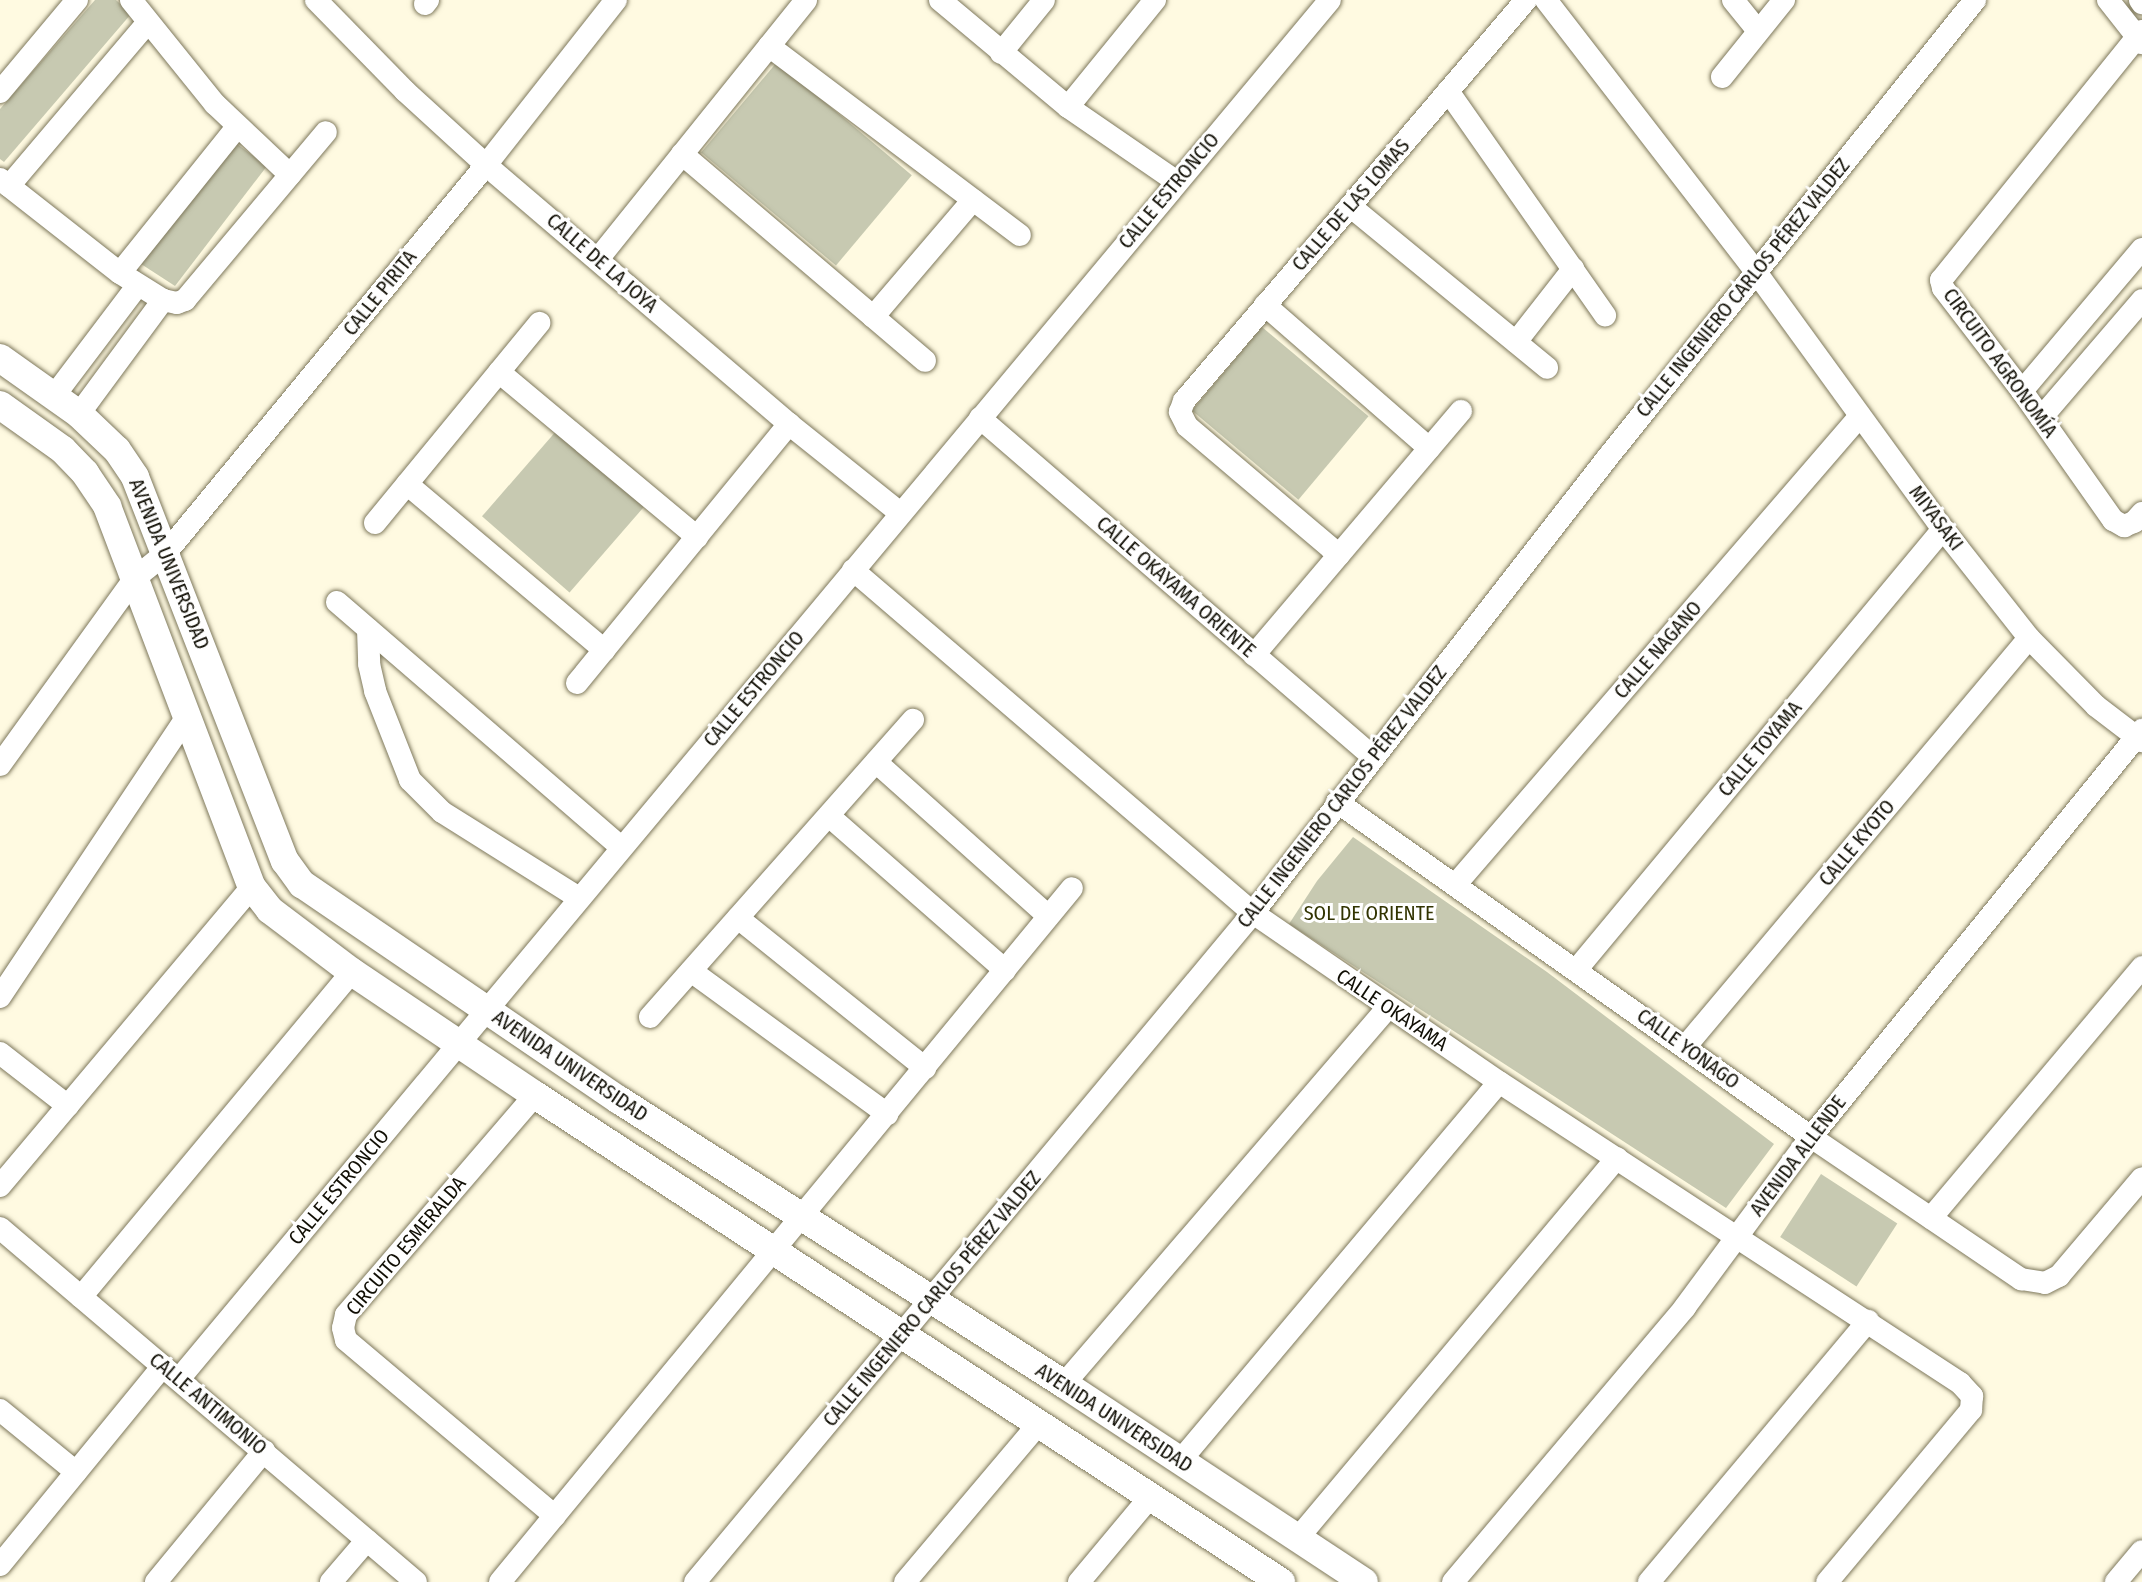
<!DOCTYPE html>
<html>
<head>
<meta charset="utf-8">
<style>
	body { margin:0 }
	#map { position:relative; width:2142px; height:1582px; overflow:hidden; background:#fffae1; font-family:"Fira Sans Condensed",sans-serif }
	div>[style] { position:absolute }
	.green>* { inset:0; background:#c7c9b1; transform-origin:0 0 }
	.roads { filter:drop-shadow(0 0 2px #7e785c) drop-shadow(0 0 2px #7e785c) }
	.minor>* { height:22px; margin:-11px; padding:0 11px; transform-origin:11px; border-radius:11px; background:#fff }
	.major>* { height:28px; margin:-14px; padding:0 14px; transform-origin:14px; border-radius:14px; background:#fff }
	span { translate:-50% -50%; white-space:nowrap; text-align:center; line-height:1.15; -webkit-text-stroke:6px #fff; paint-order:stroke }
	.street-label { font-size:20px; color:#100e04 }
	.park-label { font-size:20px; color:#313301 }
</style>
</head>
<body>
<div id="map">
	<div class="green">
		<div style="clip-path:polygon(95px 0,116px 0,131px 14px,4px 162px,0 159px,0 109px)"></div>
		<div style="left:777px;top:62px;width:176px;height:118px;rotate:40deg"></div>
		<div style="clip-path:polygon(237px 144px,267px 166px,175px 286px,138px 262px)"></div>
		<div style="left:1262px;top:327px;width:139px;height:109px;rotate:40deg"></div>
		<div style="left:564px;top:422px;width:116px;height:125px;rotate:41deg"></div>
		<div style="clip-path:polygon(1353px 837px,1547px 972px,1774px 1144px,1726px 1208px,1289px 924px,1317px 881px)"></div>
		<div style="left:1821px;top:1174px;width:91px;height:75px;rotate:33deg"></div>
	</div>
	<div class="roads">
		<div class="minor">
			<div style="left:131px;top:0;width:134px;rotate:51.1deg"></div>
			<div style="left:215px;top:104px;width:103px;rotate:43.4deg"></div>
			<div style="left:316px;top:0;width:127px;rotate:45.6deg"></div>
			<div style="left:405px;top:91px;width:110px;rotate:42.4deg"></div>
			<div style="left:486px;top:165px;width:399px;rotate:40.5deg"></div>
			<div style="left:789px;top:424px;width:142px;rotate:38.7deg"></div>
			<div style="left:940px;top:0;width:167px;rotate:39.9deg"></div>
			<div style="left:1068px;top:107px;width:132px;rotate:34.5deg"></div>
			<div style="left:1546px;top:0;width:344px;rotate:52.3deg"></div>
			<div style="left:1756px;top:272px;width:318px;rotate:54deg"></div>
			<div style="left:1943px;top:529px;width:139px;rotate:51.7deg"></div>
			<div style="left:2029px;top:638px;width:95px;rotate:45.4deg"></div>
			<div style="left:2096px;top:706px;width:58px;rotate:37.3deg"></div>
			<div style="left:1733px;top:0;width:40px;rotate:51deg"></div>
			<div style="left:2108px;top:0;width:55px;rotate:51.7deg"></div>
			<div style="left:2140px;top:0;width:4px;rotate:56deg"></div>
			<div style="left:425px;top:4px;width:5px;rotate:-53deg"></div>
			<div style="left:2142px;top:31px;width:320px;rotate:128.9deg"></div>
			<div style="left:1941px;top:280px;width:8px;rotate:76deg"></div>
			<div style="left:1943px;top:288px;width:130px;rotate:52.5deg"></div>
			<div style="left:2022px;top:391px;width:158px;rotate:54.8deg"></div>
			<div style="left:2113px;top:520px;width:13px;rotate:29deg"></div>
			<div style="left:2124px;top:526px;width:11px;rotate:-22deg"></div>
			<div style="left:2134px;top:522px;width:12px;rotate:-48deg"></div>
			<div style="left:769px;top:46px;width:314px;rotate:37deg"></div>
			<div style="left:1001px;top:53px;width:68px;rotate:-50.9deg"></div>
			<div style="left:1722px;top:77px;width:99px;rotate:-51.2deg"></div>
			<div style="left:1448px;top:91px;width:274px;rotate:55deg"></div>
			<div style="left:0;top:92px;width:120px;rotate:-50.1deg"></div>
			<div style="left:1068px;top:107px;width:138px;rotate:-50.9deg"></div>
			<div style="left:682px;top:154px;width:319px;rotate:40.4deg"></div>
			<div style="left:0;top:179px;width:152px;rotate:38.1deg"></div>
			<div style="left:120px;top:273px;width:51px;rotate:32.1deg"></div>
			<div style="left:163px;top:300px;width:14px;rotate:12deg"></div>
			<div style="left:177px;top:303px;width:9px;rotate:-21deg"></div>
			<div style="left:185px;top:300px;width:219px;rotate:-50deg"></div>
			<div style="left:9px;top:186px;width:215px;rotate:-49.7deg"></div>
			<div style="left:1350px;top:206px;width:255px;rotate:39.4deg"></div>
			<div style="left:598px;top:259px;width:332px;rotate:-51.2deg"></div>
			<div style="left:120px;top:273px;width:187px;rotate:-51.3deg"></div>
			<div style="left:1265px;top:305px;width:218px;rotate:41.1deg"></div>
			<div style="left:873px;top:317px;width:154px;rotate:-49.5deg"></div>
			<div style="left:1516px;top:342px;width:93px;rotate:-52deg"></div>
			<div style="left:499px;top:372px;width:258px;rotate:39.8deg"></div>
			<div style="left:2022px;top:391px;width:186px;rotate:-49.8deg"></div>
			<div style="left:54px;top:396px;width:139px;rotate:-52.9deg"></div>
			<div style="left:79px;top:414px;width:142px;rotate:-53.6deg"></div>
			<div style="left:980px;top:418px;width:518px;rotate:40.77deg"></div>
			<div style="left:2041px;top:418px;width:155px;rotate:-49.4deg"></div>
			<div style="left:407px;top:484px;width:258px;rotate:40.1deg"></div>
			<div style="left:375px;top:523px;width:259px;rotate:-50.6deg"></div>
			<div style="left:1339px;top:555px;width:199px;rotate:-139.7deg"></div>
			<div style="left:1187px;top:426px;width:16px;rotate:-117deg"></div>
			<div style="left:1180px;top:412px;width:12px;rotate:-70deg"></div>
			<div style="left:1184px;top:401px;width:527px;rotate:-49.54deg"></div>
			<div style="left:853px;top:570px;width:527px;rotate:40.61deg"></div>
			<div style="left:1253px;top:913px;width:298px;rotate:34.5deg"></div>
			<div style="left:1499px;top:1082px;width:551px;rotate:33.14deg"></div>
			<div style="left:1960px;top:1383px;width:18px;rotate:47deg"></div>
			<div style="left:1972px;top:1396px;width:14px;rotate:94deg"></div>
			<div style="left:1971px;top:1410px;width:224px;rotate:129.9deg"></div>
			<div style="left:337px;top:602px;width:375px;rotate:40.8deg"></div>
			<div style="left:368px;top:629px;width:35px;rotate:88deg"></div>
			<div style="left:369px;top:664px;width:28px;rotate:77deg"></div>
			<div style="left:375px;top:691px;width:96px;rotate:68.5deg"></div>
			<div style="left:410px;top:780px;width:45px;rotate:45deg"></div>
			<div style="left:442px;top:812px;width:162px;rotate:32.1deg"></div>
			<div style="left:1254px;top:655px;width:320px;rotate:-49.7deg"></div>
			<div style="left:577px;top:683px;width:335px;rotate:-50.7deg"></div>
			<div style="left:876px;top:762px;width:231px;rotate:41.8deg"></div>
			<div style="left:0;top:765px;width:231px;rotate:-54.2deg"></div>
			<div style="left:135px;top:578px;width:38px;rotate:-39deg"></div>
			<div style="left:165px;top:554px;width:504px;rotate:-50.47deg"></div>
			<div style="left:486px;top:165px;width:210px;rotate:-51.8deg"></div>
			<div style="left:1337px;top:802px;width:580px;rotate:35.25deg"></div>
			<div style="left:1811px;top:1137px;width:254px;rotate:34.1deg"></div>
			<div style="left:2021px;top:1279px;width:24px;rotate:9deg"></div>
			<div style="left:2045px;top:1283px;width:16px;rotate:-27deg"></div>
			<div style="left:2059px;top:1276px;width:128px;rotate:-49.7deg"></div>
			<div style="left:829px;top:816px;width:234px;rotate:41.2deg"></div>
			<div style="left:1456px;top:884px;width:618px;rotate:-49.2deg"></div>
			<div style="left:738px;top:918px;width:240px;rotate:38.7deg"></div>
			<div style="left:1577px;top:969px;width:572px;rotate:-50.25deg"></div>
			<div style="left:691px;top:971px;width:243px;rotate:36.1deg"></div>
			<div style="left:0;top:997px;width:335px;rotate:-56.3deg"></div>
			<div style="left:650px;top:1017px;width:397px;rotate:-48.5deg"></div>
			<div style="left:1685px;top:1047px;width:534px;rotate:-49.93deg"></div>
			<div style="left:0;top:1053px;width:86px;rotate:37.9deg"></div>
			<div style="left:535px;top:1095px;width:290px;rotate:130.7deg"></div>
			<div style="left:346px;top:1315px;width:13px;rotate:103deg"></div>
			<div style="left:343px;top:1328px;width:12px;rotate:76deg"></div>
			<div style="left:346px;top:1340px;width:273px;rotate:40.1deg"></div>
			<div style="left:0;top:1186px;width:391px;rotate:-49.9deg"></div>
			<div style="left:1931px;top:1218px;width:328px;rotate:-49.9deg"></div>
			<div style="left:0;top:1228px;width:546px;rotate:40.4deg"></div>
			<div style="left:81px;top:1297px;width:423px;rotate:-50.2deg"></div>
			<div style="left:179px;top:1379px;width:1796px;rotate:-50.15deg"></div>
			<div style="left:1064px;top:1384px;width:496px;rotate:-49.3deg"></div>
			<div style="left:0;top:1410px;width:98px;rotate:39.2deg"></div>
			<div style="left:1180px;top:1461px;width:495px;rotate:-49.9deg"></div>
			<div style="left:1298px;top:1538px;width:496px;rotate:-50deg"></div>
			<div style="left:0;top:1565px;width:257px;rotate:-50.7deg"></div>
			<div style="left:156px;top:1582px;width:170px;rotate:-50.5deg"></div>
			<div style="left:331px;top:1582px;width:55px;rotate:-49.4deg"></div>
			<div style="left:500px;top:1582px;width:899px;rotate:-50.5deg"></div>
			<div style="left:695px;top:1582px;width:871px;rotate:-50.17deg"></div>
			<div style="left:1253px;top:913px;width:578px;rotate:-52.1deg"></div>
			<div style="left:1608px;top:457px;width:586px;rotate:-51.23deg"></div>
			<div style="left:905px;top:1582px;width:209px;rotate:-49.8deg"></div>
			<div style="left:1079px;top:1582px;width:112px;rotate:-50.1deg"></div>
			<div style="left:1453px;top:1582px;width:360px;rotate:-49.8deg"></div>
			<div style="left:1685px;top:1307px;width:212px;rotate:-53.5deg"></div>
			<div style="left:1811px;top:1137px;width:525px;rotate:-50.88deg"></div>
			<div style="left:1649px;top:1582px;width:341px;rotate:-50deg"></div>
			<div style="left:2116px;top:1582px;width:40px;rotate:-50deg"></div>
		</div>
		<div class="major">
			<div style="left:0;top:358px;width:97px;rotate:35.3deg"></div>
			<div style="left:79px;top:414px;width:52px;rotate:43.5deg"></div>
			<div style="left:117px;top:450px;width:32px;rotate:56deg"></div>
			<div style="left:135px;top:477px;width:412px;rotate:68.7deg"></div>
			<div style="left:285px;top:861px;width:29px;rotate:54deg"></div>
			<div style="left:302px;top:884px;width:384px;rotate:34.3deg"></div>
			<div style="left:619px;top:1100px;width:528px;rotate:32.55deg"></div>
			<div style="left:1064px;top:1384px;width:359px;rotate:33.4deg"></div>
			<div style="left:0;top:405px;width:77px;rotate:35.5deg"></div>
			<div style="left:63px;top:450px;width:32px;rotate:46deg"></div>
			<div style="left:85px;top:473px;width:40px;rotate:56deg"></div>
			<div style="left:107px;top:506px;width:408px;rotate:69.2deg"></div>
			<div style="left:252px;top:887px;width:29px;rotate:52deg"></div>
			<div style="left:270px;top:910px;width:103px;rotate:37.1deg"></div>
			<div style="left:352px;top:972px;width:220px;rotate:33.9deg"></div>
			<div style="left:535px;top:1095px;width:891px;rotate:33.14deg"></div>
		</div>
	</div>
	<div class="street-label">
		<span style="left:1169px;top:191px;rotate:-50deg">CALLE ESTRONCIO</span>
		<span style="left:1351px;top:205px;rotate:-49deg">CALLE DE LAS LOMAS</span>
		<span style="left:602px;top:263px;rotate:41deg">CALLE DE LA JOYA</span>
		<span style="left:1743px;top:288px;rotate:-51deg">CALLE INGENIERO CARLOS PÉREZ VALDEZ</span>
		<span style="left:380px;top:293px;rotate:-51deg">CALLE PIRITA</span>
		<span style="left:2000px;top:363px;rotate:54deg">CIRCUITO AGRONOMÍA</span>
		<span style="left:1936px;top:518px;rotate:53deg">MIYASAKI</span>
		<span style="left:169px;top:564px;rotate:68deg">AVENIDA UNIVERSIDAD</span>
		<span style="left:1176px;top:587px;rotate:41deg">CALLE OKAYAMA ORIENTE</span>
		<span style="left:1658px;top:650px;rotate:-49deg">CALLE NAGANO</span>
		<span style="left:754px;top:689px;rotate:-50deg">CALLE ESTRONCIO</span>
		<span style="left:1760px;top:749px;rotate:-50deg">CALLE TOYAMA</span>
		<span style="left:1342px;top:797px;rotate:-52deg">CALLE INGENIERO CARLOS PÉREZ VALDEZ</span>
		<span style="left:1857px;top:843px;rotate:-50deg">CALLE KYOTO</span>
		<span style="left:1392px;top:1010px;rotate:34deg">CALLE OKAYAMA</span>
		<span style="left:1688px;top:1049px;rotate:36deg">CALLE YONAGO</span>
		<span style="left:570px;top:1066px;rotate:34deg">AVENIDA UNIVERSIDAD</span>
		<span style="left:1798px;top:1156px;rotate:-53deg">AVENIDA ALLENDE</span>
		<span style="left:339px;top:1187px;rotate:-50deg">CALLE ESTRONCIO</span>
		<span style="left:406px;top:1246px;rotate:-50deg">CIRCUITO ESMERALDA</span>
		<span style="left:932px;top:1299px;rotate:-50deg">CALLE INGENIERO CARLOS PÉREZ VALDEZ</span>
		<span style="left:208px;top:1404px;rotate:40deg">CALLE ANTIMONIO</span>
		<span style="left:1114px;top:1418px;rotate:33deg">AVENIDA UNIVERSIDAD</span>
	</div>
	<div class="park-label">
		<span style="left:1369px;top:913px">SOL DE ORIENTE</span>
	</div>
</div>
</body>
</html>
